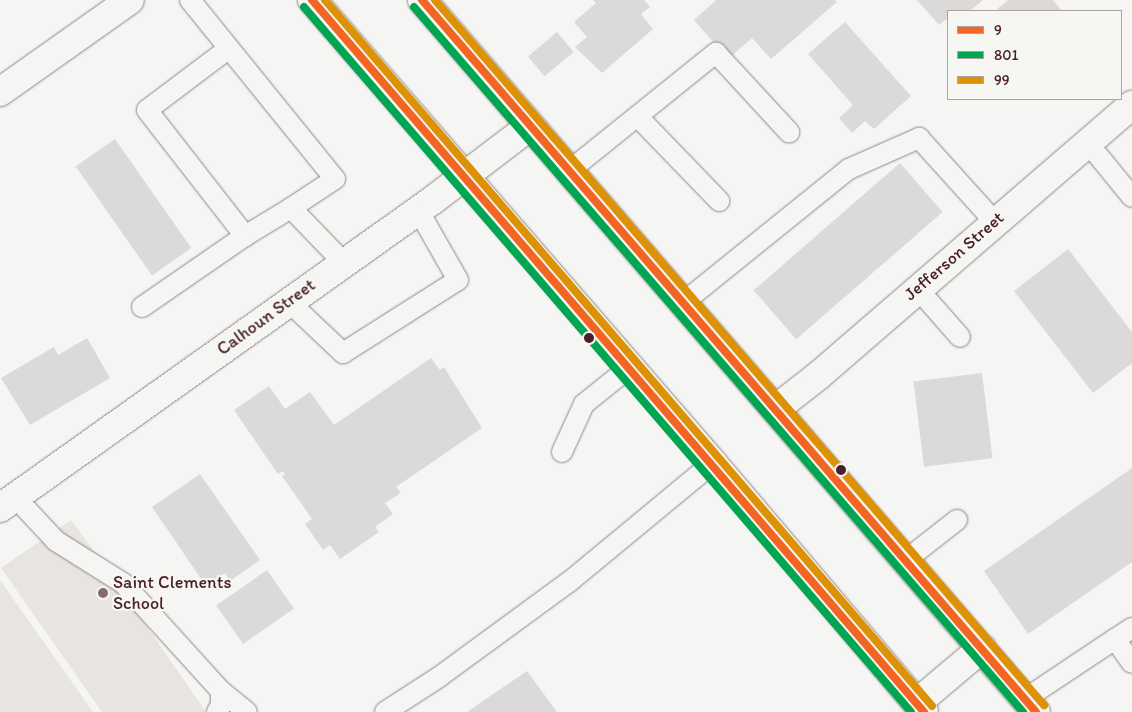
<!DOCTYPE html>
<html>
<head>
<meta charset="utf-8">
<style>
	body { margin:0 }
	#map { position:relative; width:1132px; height:712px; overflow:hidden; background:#f5f5f3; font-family:Itim,sans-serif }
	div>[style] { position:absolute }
	.green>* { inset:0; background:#e8e4e2 }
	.building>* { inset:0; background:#dcdad9; transform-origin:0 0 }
	.roads { filter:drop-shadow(0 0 1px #8f8788) drop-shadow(0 0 1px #8f8788) }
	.service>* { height:20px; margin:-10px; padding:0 10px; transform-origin:10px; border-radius:10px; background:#f5f5f3 }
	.minor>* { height:28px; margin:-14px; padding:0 14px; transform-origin:14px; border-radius:14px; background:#f5f5f3 }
	.primary>* { height:28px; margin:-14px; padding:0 14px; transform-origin:14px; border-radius:14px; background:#f5f5f3 }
	.bus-1>* { height:8px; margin:-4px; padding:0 4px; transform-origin:4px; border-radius:4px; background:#f26522 }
	.bus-2>* { height:8px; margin:-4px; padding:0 4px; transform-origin:4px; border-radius:4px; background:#00a651 }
	.bus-3>* { height:8px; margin:-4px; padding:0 4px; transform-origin:4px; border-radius:4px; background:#dd9206 }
	.dots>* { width:14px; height:14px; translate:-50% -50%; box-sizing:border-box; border:2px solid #f6f6f2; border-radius:50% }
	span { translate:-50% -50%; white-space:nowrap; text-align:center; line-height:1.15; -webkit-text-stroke:4.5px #f6f6f2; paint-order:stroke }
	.street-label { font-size:18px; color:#4a1f2b }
	.poi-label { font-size:18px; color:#4a1f2b }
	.left { translate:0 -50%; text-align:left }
	.legend { position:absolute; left:947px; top:10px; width:175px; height:90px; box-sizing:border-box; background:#f6f6f2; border:1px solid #b1a0a2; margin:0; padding:6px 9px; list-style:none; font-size:15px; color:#4a1f2b }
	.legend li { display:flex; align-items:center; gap:10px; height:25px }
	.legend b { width:25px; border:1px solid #b1a0a2 }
</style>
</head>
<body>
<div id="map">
	<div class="green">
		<div style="clip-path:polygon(71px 520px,107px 569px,206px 712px,102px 712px,1px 568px)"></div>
		<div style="clip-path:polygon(0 580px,93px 712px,0 712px)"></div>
	</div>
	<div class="building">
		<div style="clip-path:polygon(593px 0,644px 0,650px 7px,641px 14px,653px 29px,602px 73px,575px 47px,587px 37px,574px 22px,596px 3px)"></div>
		<div style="clip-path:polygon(716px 0,835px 0,837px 2px,771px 59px,752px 38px,728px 59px,694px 20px)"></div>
		<div style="clip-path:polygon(917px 0,983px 0,970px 11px,948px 11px,948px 18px,939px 25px)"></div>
		<div style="clip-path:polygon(1008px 0,1053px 0,1062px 11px,998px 11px,997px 9px)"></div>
		<div style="clip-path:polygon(845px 22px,911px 96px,874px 129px,865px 121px,852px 133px,839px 118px,853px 105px,808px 54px)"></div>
		<div style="left:557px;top:32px;width:26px;height:38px;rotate:50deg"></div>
		<div style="left:115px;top:139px;width:133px;height:48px;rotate:55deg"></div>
		<div style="left:900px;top:163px;width:65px;height:194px;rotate:49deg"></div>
		<div style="clip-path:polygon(1068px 249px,1132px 332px,1132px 363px,1093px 393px,1014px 291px)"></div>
		<div style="clip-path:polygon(87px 338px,110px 378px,30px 425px,1px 378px,54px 347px,58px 355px)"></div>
		<div style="clip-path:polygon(431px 358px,440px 370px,444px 367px,482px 428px,396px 487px,401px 493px,385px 503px,393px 514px,375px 527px,379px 532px,340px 559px,330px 545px,323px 550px,305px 524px,312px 519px,282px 476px,285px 475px,283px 471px,278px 474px,234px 410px,269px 386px,285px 409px,310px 392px,334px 425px)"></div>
		<div style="left:982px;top:373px;width:86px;height:69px;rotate:83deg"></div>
		<div style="clip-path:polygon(1132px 468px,1132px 562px,1028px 634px,984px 571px)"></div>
		<div style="clip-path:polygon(200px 474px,260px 560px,230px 581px,225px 573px,206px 586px,152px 507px)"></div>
		<div style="left:267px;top:570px;width:47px;height:62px;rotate:55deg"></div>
		<div style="clip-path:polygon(527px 671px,557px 712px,467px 712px)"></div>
	</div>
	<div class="roads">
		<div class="service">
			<div style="left:190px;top:0;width:230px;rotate:51deg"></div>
			<div style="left:335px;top:179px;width:53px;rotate:146.6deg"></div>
			<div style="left:291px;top:208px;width:75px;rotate:46.1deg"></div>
			<div style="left:228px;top:49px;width:101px;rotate:143deg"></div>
			<div style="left:147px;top:110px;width:160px;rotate:52.1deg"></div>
			<div style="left:245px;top:236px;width:54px;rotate:-31.3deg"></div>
			<div style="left:638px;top:117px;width:117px;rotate:46deg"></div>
			<div style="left:1087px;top:142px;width:71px;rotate:50.7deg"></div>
			<div style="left:569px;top:171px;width:189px;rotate:-38.8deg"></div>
			<div style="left:716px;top:53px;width:108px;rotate:47.3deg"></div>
			<div style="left:917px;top:288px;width:65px;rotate:48.7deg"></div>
			<div style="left:288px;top:301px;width:76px;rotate:43.4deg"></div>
			<div style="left:343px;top:353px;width:136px;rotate:-32.4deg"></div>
			<div style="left:458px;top:280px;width:83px;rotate:-119.7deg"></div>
			<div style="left:684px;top:302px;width:212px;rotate:-38.9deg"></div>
			<div style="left:849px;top:169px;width:77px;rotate:-23.9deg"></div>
			<div style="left:919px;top:138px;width:112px;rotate:47.9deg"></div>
			<div style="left:142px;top:307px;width:125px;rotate:-34.6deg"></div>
			<div style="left:562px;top:452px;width:53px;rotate:-65.4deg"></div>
			<div style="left:584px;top:404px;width:59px;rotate:-38.8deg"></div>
			<div style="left:15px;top:497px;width:60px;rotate:47deg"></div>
			<div style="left:56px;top:541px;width:79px;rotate:32.1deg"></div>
			<div style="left:123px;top:583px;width:146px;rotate:47.8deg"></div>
			<div style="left:221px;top:691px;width:33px;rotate:39deg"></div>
			<div style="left:906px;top:560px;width:65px;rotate:-38.1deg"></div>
			<div style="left:1132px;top:628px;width:20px;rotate:147deg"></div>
			<div style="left:1115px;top:639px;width:29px;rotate:55deg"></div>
			<div style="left:1025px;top:699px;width:108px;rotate:-33.7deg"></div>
			<div style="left:217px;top:712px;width:8px;rotate:-60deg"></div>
			<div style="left:221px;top:705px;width:14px;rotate:-90deg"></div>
			<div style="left:385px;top:712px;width:64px;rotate:-32.9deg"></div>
			<div style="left:439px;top:677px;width:161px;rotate:-36.2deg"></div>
			<div style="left:569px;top:582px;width:187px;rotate:-39.6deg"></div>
		</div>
		<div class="minor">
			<div style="left:0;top:92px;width:159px;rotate:-35.3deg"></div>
			<div style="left:777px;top:408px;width:52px;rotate:-38deg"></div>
			<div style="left:818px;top:376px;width:415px;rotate:-40.8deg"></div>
			<div style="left:0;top:508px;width:531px;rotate:-35.42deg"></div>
			<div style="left:433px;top:200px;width:122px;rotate:-37.3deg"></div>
		</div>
		<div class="primary">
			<div style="left:312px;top:0;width:613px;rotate:49.1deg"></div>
			<div style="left:713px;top:463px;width:326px;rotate:49.7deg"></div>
			<div style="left:422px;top:0;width:940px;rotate:49.23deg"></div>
			<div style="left:917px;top:703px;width:85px;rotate:-40.2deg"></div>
		</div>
	</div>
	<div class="bus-1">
		<div style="left:312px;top:0;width:939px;rotate:49.32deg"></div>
		<div style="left:422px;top:0;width:940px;rotate:49.23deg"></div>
	</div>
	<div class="bus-2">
		<div style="left:304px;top:7px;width:930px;rotate:49.27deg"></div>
		<div style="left:414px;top:7px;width:932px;rotate:49.18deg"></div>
	</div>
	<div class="bus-3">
		<div style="left:325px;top:0;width:931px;rotate:49.31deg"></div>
		<div style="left:435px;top:0;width:932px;rotate:49.18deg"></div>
	</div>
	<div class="dots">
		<div style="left:589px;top:338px;background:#4a1f2b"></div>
		<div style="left:841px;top:470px;background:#4a1f2b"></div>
		<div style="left:103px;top:593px;background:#866a71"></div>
	</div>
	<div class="street-label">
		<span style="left:954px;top:256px;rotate:-41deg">Jefferson Street</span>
		<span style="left:266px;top:317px;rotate:-36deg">Calhoun Street</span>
	</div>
	<div class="poi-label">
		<span class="left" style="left:113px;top:593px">Saint Clements<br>School</span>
	</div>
	<ul class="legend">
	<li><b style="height:6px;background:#f26522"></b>9</li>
	<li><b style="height:6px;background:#00a651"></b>801</li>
	<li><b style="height:6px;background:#dd9206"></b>99</li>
	</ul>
</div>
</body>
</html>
